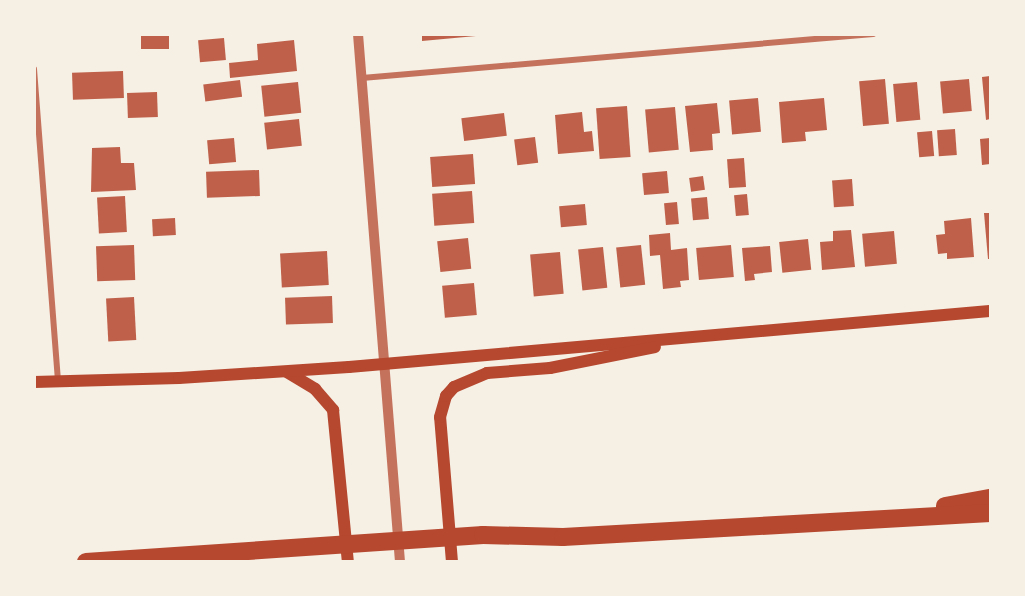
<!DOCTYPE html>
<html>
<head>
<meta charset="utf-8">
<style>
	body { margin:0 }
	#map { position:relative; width:1025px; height:596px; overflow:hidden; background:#f6efe4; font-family:"Asap Condensed",sans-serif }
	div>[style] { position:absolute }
	.building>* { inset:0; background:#bf614a; transform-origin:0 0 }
	.minor>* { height:6px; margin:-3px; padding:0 3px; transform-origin:3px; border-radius:3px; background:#c5725c }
	.tertiary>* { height:10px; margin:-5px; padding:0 5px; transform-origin:5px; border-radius:5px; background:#c5725c }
	.secondary>* { height:12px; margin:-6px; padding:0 6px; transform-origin:6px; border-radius:6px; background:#b5482f }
	.motorway>* { height:18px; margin:-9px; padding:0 9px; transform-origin:9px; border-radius:9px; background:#b5482f }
	span { translate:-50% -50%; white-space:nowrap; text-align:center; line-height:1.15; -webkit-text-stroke:4.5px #f6efe4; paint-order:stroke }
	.frame { position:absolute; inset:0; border:36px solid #f6efe4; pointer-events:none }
</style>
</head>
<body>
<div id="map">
	<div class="building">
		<div style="left:141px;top:34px;width:28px;height:15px"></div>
		<div style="clip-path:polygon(422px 34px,476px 34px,476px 36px,422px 41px)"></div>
		<div style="left:224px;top:38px;width:22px;height:26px;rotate:85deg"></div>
		<div style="clip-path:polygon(294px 40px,297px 71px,230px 78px,229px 63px,258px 60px,257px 44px)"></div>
		<div style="left:123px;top:71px;width:27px;height:51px;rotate:88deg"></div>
		<div style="clip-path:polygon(990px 76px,990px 119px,986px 120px,982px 77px)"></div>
		<div style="left:885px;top:79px;width:45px;height:26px;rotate:85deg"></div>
		<div style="left:969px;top:79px;width:32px;height:29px;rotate:85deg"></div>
		<div style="left:240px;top:80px;width:17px;height:37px;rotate:83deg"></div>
		<div style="left:298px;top:82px;width:31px;height:37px;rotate:84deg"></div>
		<div style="left:917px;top:82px;width:38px;height:24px;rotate:85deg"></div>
		<div style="left:157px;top:92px;width:25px;height:30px;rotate:88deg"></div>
		<div style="left:758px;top:98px;width:34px;height:29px;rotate:85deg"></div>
		<div style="clip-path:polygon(824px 98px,827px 130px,805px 132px,806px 141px,782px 143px,779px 102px)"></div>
		<div style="clip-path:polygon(717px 103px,720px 133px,712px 134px,713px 150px,690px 152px,685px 106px)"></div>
		<div style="left:627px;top:106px;width:51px;height:31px;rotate:86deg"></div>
		<div style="left:675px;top:107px;width:43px;height:30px;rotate:85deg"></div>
		<div style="clip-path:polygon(582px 112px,584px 132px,592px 131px,594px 151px,558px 154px,555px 115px)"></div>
		<div style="left:504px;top:113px;width:23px;height:43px;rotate:83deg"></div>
		<div style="left:299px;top:119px;width:27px;height:35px;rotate:84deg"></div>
		<div style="left:955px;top:129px;width:26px;height:18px;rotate:86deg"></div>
		<div style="left:932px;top:131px;width:25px;height:15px;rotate:85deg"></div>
		<div style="left:535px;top:137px;width:26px;height:21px;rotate:83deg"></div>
		<div style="left:234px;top:138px;width:24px;height:27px;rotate:85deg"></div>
		<div style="clip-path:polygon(990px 138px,990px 164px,982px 165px,980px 139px)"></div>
		<div style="clip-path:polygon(120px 147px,121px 163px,134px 163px,136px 190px,91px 192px,92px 148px)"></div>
		<div style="left:473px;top:154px;width:30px;height:43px;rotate:86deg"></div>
		<div style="left:744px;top:158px;width:29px;height:17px;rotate:86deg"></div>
		<div style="left:259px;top:170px;width:26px;height:53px;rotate:88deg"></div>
		<div style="left:667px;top:171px;width:22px;height:25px;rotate:85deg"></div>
		<div style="left:703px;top:176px;width:14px;height:14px;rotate:82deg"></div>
		<div style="left:852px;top:179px;width:27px;height:20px;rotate:86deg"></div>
		<div style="left:472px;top:191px;width:32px;height:40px;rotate:86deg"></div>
		<div style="left:747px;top:194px;width:21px;height:13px;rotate:85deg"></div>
		<div style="left:125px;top:196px;width:36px;height:28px;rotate:87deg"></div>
		<div style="left:707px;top:197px;width:22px;height:16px;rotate:85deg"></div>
		<div style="left:677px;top:202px;width:22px;height:13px;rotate:85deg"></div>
		<div style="left:585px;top:204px;width:21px;height:26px;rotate:85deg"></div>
		<div style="clip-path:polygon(984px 213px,990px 213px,990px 259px,988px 259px)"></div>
		<div style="left:175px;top:218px;width:17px;height:23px;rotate:87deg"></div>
		<div style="clip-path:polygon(971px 218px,974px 257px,947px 259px,947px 253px,938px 254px,936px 235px,945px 234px,944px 221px)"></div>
		<div style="clip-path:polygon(851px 230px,855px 267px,822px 270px,820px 242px,833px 241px,833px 231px)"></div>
		<div style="left:894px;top:231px;width:33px;height:32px;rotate:85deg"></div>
		<div style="clip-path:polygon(670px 233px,671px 250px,687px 248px,689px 280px,680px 281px,681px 287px,663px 289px,660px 255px,650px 256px,649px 235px)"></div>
		<div style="left:468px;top:238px;width:31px;height:31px;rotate:84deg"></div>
		<div style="left:808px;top:239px;width:31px;height:29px;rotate:84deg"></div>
		<div style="left:134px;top:245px;width:35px;height:38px;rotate:88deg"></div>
		<div style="left:641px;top:245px;width:40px;height:25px;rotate:84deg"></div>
		<div style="left:731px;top:245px;width:32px;height:35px;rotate:85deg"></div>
		<div style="clip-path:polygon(770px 246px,772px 272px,754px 274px,755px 280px,745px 281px,742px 248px)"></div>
		<div style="left:603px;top:247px;width:41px;height:25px;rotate:84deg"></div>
		<div style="left:327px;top:251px;width:34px;height:47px;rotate:87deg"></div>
		<div style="left:560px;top:252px;width:42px;height:30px;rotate:85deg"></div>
		<div style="left:474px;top:283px;width:32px;height:32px;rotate:85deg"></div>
		<div style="left:332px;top:296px;width:27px;height:47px;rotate:88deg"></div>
		<div style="left:134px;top:297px;width:43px;height:28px;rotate:87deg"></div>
	</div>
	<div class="minor">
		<div style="left:34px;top:69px;width:313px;rotate:85.6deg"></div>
		<div style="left:362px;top:78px;width:513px;rotate:-4.92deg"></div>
	</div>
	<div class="tertiary">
		<div style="left:358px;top:34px;width:530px;rotate:85.45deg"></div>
	</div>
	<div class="secondary">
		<div style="left:287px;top:372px;width:33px;rotate:31deg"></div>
		<div style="left:315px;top:389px;width:28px;rotate:49deg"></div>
		<div style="left:333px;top:410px;width:153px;rotate:84.4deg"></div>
		<div style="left:34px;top:382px;width:145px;rotate:-1.6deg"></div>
		<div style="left:179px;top:378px;width:170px;rotate:-3.7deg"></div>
		<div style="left:349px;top:367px;width:643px;rotate:-4.99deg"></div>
		<div style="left:452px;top:562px;width:145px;rotate:-94.7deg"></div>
		<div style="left:440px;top:417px;width:22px;rotate:-74deg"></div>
		<div style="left:446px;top:396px;width:12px;rotate:-48deg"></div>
		<div style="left:454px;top:387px;width:36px;rotate:-23deg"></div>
		<div style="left:487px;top:373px;width:63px;rotate:-4.5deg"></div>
		<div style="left:550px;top:368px;width:107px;rotate:-11.3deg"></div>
	</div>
	<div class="motorway">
		<div style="left:945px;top:506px;width:46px;rotate:-10.1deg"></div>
		<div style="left:86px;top:562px;width:398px;rotate:-3.9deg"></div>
		<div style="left:483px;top:535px;width:80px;rotate:1.4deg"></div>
		<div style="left:563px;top:537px;width:428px;rotate:-3.2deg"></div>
	</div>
	<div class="frame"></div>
</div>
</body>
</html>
